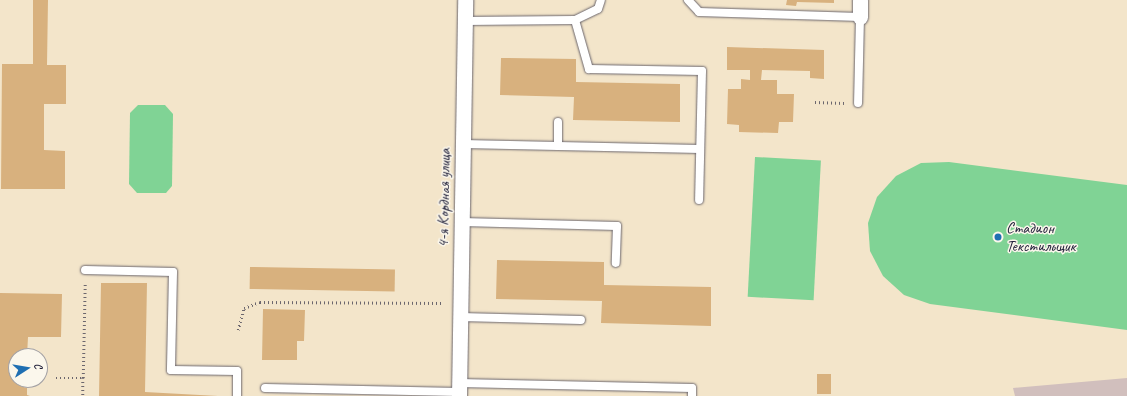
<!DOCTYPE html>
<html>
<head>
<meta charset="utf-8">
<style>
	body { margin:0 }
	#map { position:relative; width:1127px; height:396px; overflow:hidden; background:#f3e5ca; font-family:Caveat,sans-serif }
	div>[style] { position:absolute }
	.industrial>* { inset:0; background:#d1bfbd }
	.green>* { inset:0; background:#80d395; transform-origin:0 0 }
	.building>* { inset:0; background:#d8b17e; transform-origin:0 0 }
	.path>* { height:2.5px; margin-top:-1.25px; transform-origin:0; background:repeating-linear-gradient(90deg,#6b666d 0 1px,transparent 0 4px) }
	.roads { filter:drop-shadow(0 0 1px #6b666d) drop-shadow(0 0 1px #6b666d) }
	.service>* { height:8px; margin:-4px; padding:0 4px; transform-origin:4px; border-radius:4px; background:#fff }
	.minor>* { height:15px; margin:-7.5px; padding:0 7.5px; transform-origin:7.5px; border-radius:7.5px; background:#fff }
	.dots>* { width:11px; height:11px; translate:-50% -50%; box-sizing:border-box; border:2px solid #fbf7ec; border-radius:50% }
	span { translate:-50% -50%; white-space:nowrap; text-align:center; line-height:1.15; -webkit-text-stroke:3px #fbf7ec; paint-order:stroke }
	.street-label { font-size:16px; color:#22223b }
	.poi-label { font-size:16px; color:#22223b }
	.left { translate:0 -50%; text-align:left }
	.north { position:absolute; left:8px; top:348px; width:40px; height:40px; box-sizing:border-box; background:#fbf7ec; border:1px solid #a4a2a5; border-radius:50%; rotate:78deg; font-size:11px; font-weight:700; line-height:16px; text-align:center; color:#22223b }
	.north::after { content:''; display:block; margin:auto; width:14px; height:18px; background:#1f6fb2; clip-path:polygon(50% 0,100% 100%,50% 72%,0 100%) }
</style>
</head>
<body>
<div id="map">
	<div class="industrial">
		<div style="clip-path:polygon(1127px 378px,1127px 396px,1015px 396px,1013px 388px)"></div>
	</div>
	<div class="green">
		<div style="clip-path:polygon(138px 105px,165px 105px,173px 114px,172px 186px,166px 193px,137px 193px,129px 184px,130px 113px)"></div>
		<div style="left:755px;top:157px;width:66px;height:140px;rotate:3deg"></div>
		<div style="clip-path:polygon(949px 162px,1127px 185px,1127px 330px,930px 304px,904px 295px,883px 276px,870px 251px,868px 223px,877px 197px,896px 176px,921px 163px)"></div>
	</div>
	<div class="building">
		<div style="clip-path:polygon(33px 0,48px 0,47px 65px,66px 65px,66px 104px,44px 104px,44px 150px,65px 151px,65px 189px,1px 189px,2px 64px,33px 64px)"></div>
		<div style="clip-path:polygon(787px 0,834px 0,834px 3px,797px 2px,796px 6px,786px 5px)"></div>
		<div style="clip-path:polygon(727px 47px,824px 50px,824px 79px,810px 78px,810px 71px,762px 70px,761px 80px,777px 80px,777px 94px,794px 94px,793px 122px,779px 122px,778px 133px,739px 132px,739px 125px,727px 124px,728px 89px,741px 89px,741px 79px,750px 80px,750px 70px,727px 70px)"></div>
		<div style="clip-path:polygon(501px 58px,576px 59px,576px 82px,680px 84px,680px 122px,573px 120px,574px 97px,500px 95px)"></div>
		<div style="clip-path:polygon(497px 260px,604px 262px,604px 285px,711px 287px,711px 326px,601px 323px,602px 301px,496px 299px)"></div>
		<div style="left:250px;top:267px;width:145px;height:22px;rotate:1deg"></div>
		<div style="clip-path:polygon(101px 283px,147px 283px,145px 392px,218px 396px,99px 396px)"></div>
		<div style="clip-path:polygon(0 293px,62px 294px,61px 337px,28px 337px,27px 356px,16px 356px,16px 380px,27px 380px,27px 395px,30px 396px,0 396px)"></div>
		<div style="clip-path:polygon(263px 309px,305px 310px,304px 341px,297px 341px,297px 360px,262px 360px)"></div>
		<div style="left:817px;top:374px;width:14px;height:20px"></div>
	</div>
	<div class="path">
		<div style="left:815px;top:102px;width:29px;rotate:2deg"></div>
		<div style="left:238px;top:330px;width:23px;rotate:-75deg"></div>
		<div style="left:244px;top:308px;width:17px;rotate:-21deg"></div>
		<div style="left:260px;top:302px;width:184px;rotate:0.3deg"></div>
		<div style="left:56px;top:378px;width:27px"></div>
		<div style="left:83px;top:378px;width:18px;rotate:90deg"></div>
		<div style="left:83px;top:378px;width:96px;rotate:-88.8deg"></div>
	</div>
	<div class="roads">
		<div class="service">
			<div style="left:688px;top:0;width:16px;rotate:47deg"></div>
			<div style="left:699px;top:12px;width:161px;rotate:1.8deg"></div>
			<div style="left:860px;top:17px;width:86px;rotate:91.3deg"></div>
			<div style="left:575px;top:20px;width:51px;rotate:74.1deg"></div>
			<div style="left:589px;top:69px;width:113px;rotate:1deg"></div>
			<div style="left:702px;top:71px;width:129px;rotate:91.3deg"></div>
			<div style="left:464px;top:21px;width:111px;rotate:-0.5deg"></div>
			<div style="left:575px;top:20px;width:25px;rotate:-26deg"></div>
			<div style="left:598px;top:9px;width:9px;rotate:-72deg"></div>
			<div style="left:463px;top:144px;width:237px;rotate:1.2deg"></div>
			<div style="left:558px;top:146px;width:24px;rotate:-90deg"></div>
			<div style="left:462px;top:222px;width:155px;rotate:1.5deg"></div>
			<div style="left:617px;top:226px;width:37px;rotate:92deg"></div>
			<div style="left:85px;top:270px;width:88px;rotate:1.3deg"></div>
			<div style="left:173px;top:272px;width:98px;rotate:91.2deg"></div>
			<div style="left:171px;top:370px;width:66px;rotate:0.9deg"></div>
			<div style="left:237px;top:371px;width:25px;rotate:90deg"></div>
			<div style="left:460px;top:317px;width:121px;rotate:1.4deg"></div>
			<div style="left:459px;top:383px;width:233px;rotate:1.2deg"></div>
			<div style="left:692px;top:388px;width:8px;rotate:90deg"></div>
			<div style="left:265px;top:388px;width:194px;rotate:1.2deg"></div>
		</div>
		<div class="minor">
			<div style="left:860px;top:17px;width:17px;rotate:-90deg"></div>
			<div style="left:459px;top:396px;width:396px;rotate:-89.1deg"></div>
		</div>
	</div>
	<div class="dots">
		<div style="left:998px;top:237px;background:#1f6fb2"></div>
	</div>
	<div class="street-label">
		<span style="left:444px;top:198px;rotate:-89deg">4-я Кордная улица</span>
	</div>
	<div class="poi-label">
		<span class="left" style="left:1006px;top:237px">Стадион<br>Текстильщик</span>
	</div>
	<div class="north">С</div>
</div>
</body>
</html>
